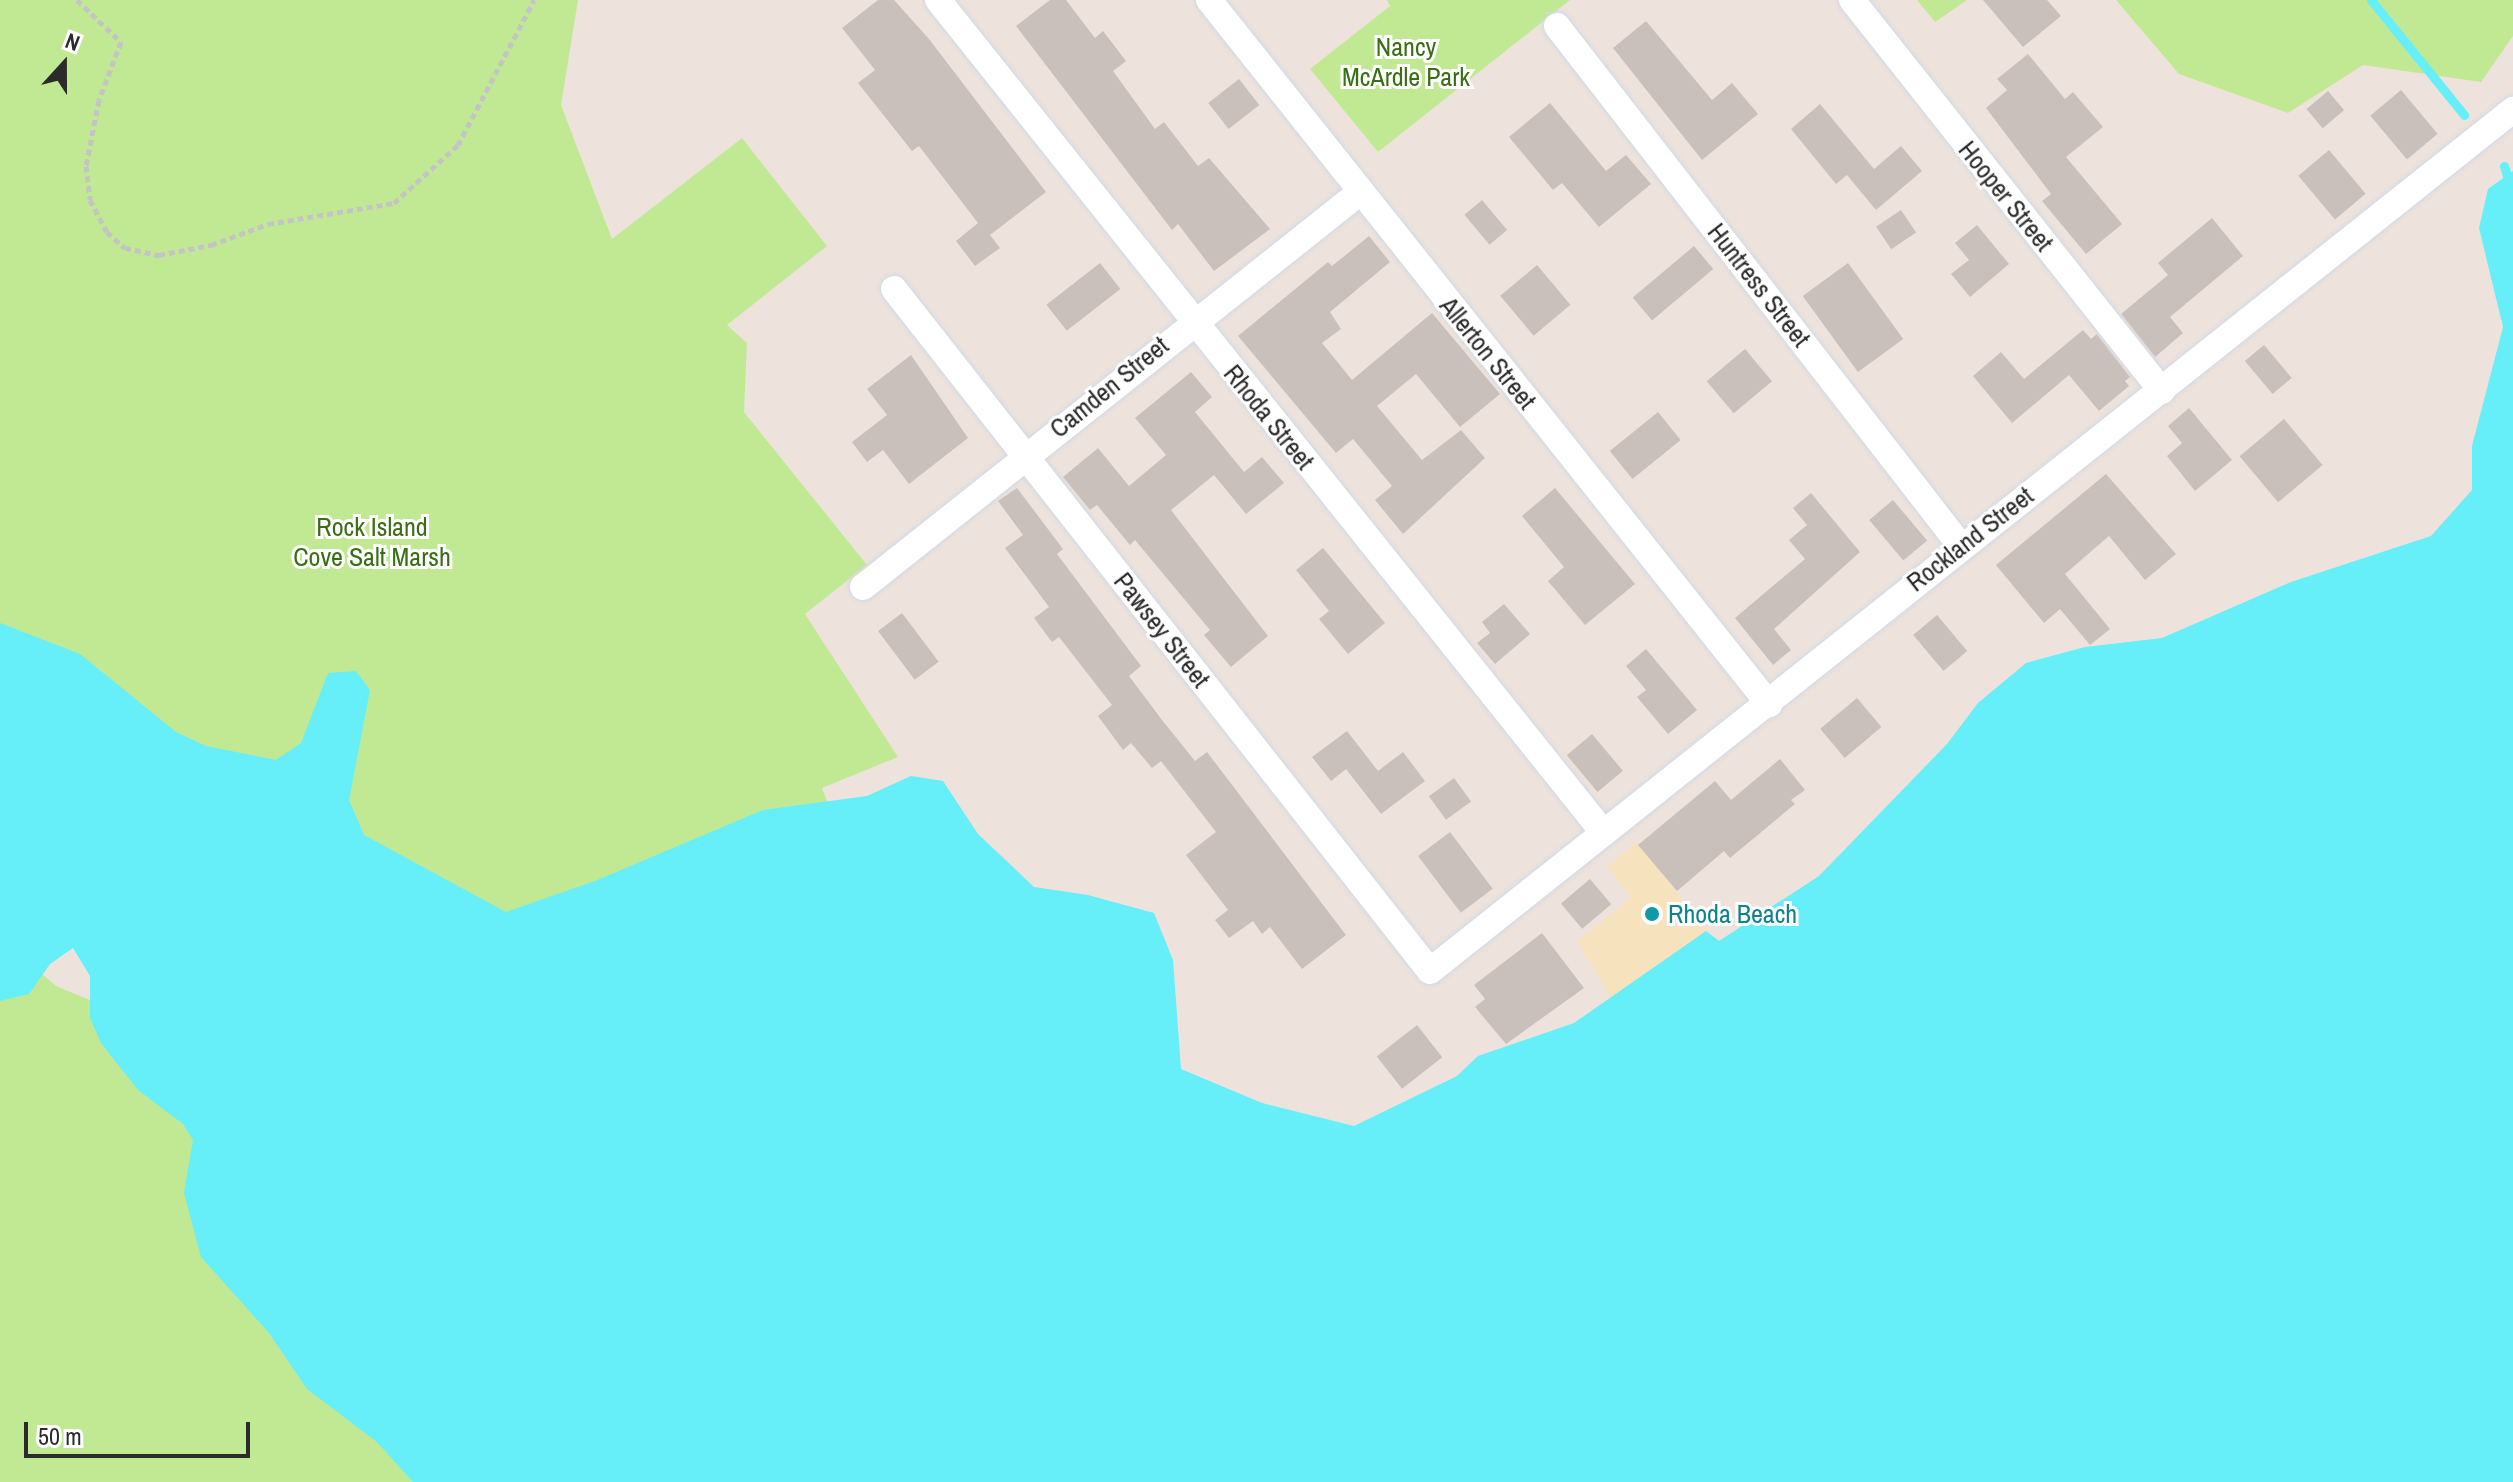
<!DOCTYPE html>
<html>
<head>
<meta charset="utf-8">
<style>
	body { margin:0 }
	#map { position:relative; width:2513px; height:1482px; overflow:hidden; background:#eee3dc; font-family:"Archivo Narrow",sans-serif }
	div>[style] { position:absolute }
	.green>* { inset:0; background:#c1e994 }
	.sand>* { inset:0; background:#f6e2bc }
	.water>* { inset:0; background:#66eef9 }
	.stream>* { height:9px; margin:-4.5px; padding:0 4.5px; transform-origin:4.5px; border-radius:4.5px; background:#66eef9 }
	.building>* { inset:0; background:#c9c0bb; transform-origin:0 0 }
	.path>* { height:5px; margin-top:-2.5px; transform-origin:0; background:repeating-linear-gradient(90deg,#c4c4c4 0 6px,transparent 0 10px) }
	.roads { filter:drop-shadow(0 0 2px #d1d9e5) drop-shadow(0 0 2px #d1d9e5) }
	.street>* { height:26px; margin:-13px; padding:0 13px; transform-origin:13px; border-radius:13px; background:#fff }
	.dots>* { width:22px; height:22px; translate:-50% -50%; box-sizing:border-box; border:4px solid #fff; border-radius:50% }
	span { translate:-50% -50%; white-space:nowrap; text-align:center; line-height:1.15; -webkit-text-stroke:6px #fff; paint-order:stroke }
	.park-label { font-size:26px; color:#386f14 }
	.street-label { font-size:26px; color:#2b2b2b }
	.culture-label { font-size:26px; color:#0d838f }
	.left { translate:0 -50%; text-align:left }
	.north { position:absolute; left:24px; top:24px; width:80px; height:80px; -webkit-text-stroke:6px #fff; paint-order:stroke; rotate:21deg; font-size:22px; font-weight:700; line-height:32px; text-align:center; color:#2b2b2b }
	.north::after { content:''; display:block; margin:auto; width:28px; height:36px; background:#2b2b2b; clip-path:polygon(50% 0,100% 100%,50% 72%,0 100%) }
	.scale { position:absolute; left:24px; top:1422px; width:226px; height:36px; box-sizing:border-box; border:4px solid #2b2b2b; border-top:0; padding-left:10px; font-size:24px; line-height:28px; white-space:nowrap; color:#2b2b2b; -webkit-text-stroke:6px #fff; paint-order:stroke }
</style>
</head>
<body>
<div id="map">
	<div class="green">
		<div style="clip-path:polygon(0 0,578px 0,561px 105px,612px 239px,742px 138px,827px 246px,727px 325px,747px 343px,744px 412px,867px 565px,805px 614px,898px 757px,822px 788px,853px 869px,506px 912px,0 848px)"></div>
		<div style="clip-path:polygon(1387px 0,1570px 0,1378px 152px,1310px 69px,1390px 6px)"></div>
		<div style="clip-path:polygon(1917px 0,1967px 0,1935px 22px)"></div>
		<div style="clip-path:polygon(2116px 0,2513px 0,2513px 36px,2481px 82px,2363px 65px,2288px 113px,2179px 74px)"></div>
		<div style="clip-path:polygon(0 938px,56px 986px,160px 1029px,433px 1482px,0 1482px)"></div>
	</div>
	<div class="sand">
		<div style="clip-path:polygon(1638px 842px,1706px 931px,1611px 998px,1577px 941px,1631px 898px,1607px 866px)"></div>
	</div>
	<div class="water">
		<div style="clip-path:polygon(2513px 171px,2513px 1482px,413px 1482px,377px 1442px,307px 1389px,269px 1333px,201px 1257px,184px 1193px,193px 1140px,183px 1124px,138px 1090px,101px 1043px,90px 1018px,90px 976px,73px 948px,50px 964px,29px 994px,0 1001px,0 623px,80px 654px,176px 732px,206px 746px,276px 760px,301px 743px,328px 673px,356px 671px,370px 690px,349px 800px,364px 835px,506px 912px,595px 881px,763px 810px,867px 796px,911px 776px,943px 781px,978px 834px,1034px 887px,1088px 895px,1154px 913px,1173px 960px,1181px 1069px,1262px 1103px,1354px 1126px,1457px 1076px,1478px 1056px,1574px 1023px,1706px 931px,1719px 941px,1819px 876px,1947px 744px,1978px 703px,2026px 663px,2085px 647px,2162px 638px,2291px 582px,2431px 536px,2472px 490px,2472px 446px,2503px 327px,2479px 228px,2488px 189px)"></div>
	</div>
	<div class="stream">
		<div style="left:2371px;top:0;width:148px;rotate:51deg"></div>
		<div style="left:2504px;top:166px;width:28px;rotate:72deg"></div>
	</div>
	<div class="building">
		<div style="clip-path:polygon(878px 0,894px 0,929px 39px,1046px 192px,990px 235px,1000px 248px,975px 266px,956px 241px,978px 223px,919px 146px,912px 151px,858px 83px,875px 70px,842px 28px)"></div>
		<div style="clip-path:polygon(1050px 0,1066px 0,1095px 38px,1103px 31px,1126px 61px,1113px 71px,1155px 129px,1164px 122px,1198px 166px,1209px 158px,1270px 229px,1214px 271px,1178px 224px,1172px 230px,1016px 26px)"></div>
		<div style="clip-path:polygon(1983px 0,2047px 0,2061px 16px,2023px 47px)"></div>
		<div style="clip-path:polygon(1646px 21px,1712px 100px,1732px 83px,1758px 114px,1702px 160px,1613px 48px)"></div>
		<div style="clip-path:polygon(2028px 54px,2065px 99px,2073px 92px,2103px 127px,2066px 157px,2122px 224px,2086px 254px,2042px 201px,2051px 194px,1986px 108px,2007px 90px,1997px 79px)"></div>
		<div style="left:1239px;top:79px;width:33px;height:39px;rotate:52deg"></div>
		<div style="left:2401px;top:90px;width:57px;height:40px;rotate:50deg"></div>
		<div style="left:2328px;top:91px;width:25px;height:28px;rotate:50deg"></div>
		<div style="clip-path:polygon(1550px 103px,1606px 171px,1626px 155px,1651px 184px,1599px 227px,1562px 183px,1553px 190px,1509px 137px)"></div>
		<div style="clip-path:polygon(1820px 104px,1874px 169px,1901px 146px,1922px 171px,1876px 210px,1847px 175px,1836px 184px,1791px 129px)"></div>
		<div style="left:2329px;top:150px;width:57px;height:40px;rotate:50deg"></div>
		<div style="left:1482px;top:200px;width:39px;height:23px;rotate:50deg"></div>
		<div style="left:1901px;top:210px;width:27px;height:30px;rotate:56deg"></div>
		<div style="clip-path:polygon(2212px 218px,2243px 256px,2170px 317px,2183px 333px,2155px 357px,2121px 314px,2168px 275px,2158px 263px)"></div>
		<div style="clip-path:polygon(1977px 225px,2009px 264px,1970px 297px,1951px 274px,1969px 260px,1955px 243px)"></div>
		<div style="clip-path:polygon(1369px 236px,1390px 262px,1330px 312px,1341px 329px,1322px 343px,1352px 380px,1432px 313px,1500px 394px,1460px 427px,1416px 374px,1377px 406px,1422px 460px,1461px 430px,1485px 458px,1403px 534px,1375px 500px,1392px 486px,1353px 439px,1336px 453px,1238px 336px,1328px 262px,1332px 266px)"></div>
		<div style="left:1694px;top:246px;width:30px;height:80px;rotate:50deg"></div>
		<div style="left:1100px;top:263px;width:33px;height:68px;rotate:52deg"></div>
		<div style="left:1848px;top:263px;width:94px;height:56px;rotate:54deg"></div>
		<div style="left:1537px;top:265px;width:52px;height:48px;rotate:50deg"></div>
		<div style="clip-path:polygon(2083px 330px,2091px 339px,2097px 334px,2130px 377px,2125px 381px,2129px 386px,2099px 411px,2069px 375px,2012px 423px,1973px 376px,2001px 352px,2024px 379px)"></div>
		<div style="left:2264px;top:345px;width:43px;height:25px;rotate:50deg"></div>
		<div style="left:1745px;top:349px;width:42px;height:50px;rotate:50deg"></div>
		<div style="clip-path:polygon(911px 355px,968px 438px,909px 484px,883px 450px,867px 462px,852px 442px,887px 415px,867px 389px)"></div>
		<div style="clip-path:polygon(1191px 372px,1212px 397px,1195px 412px,1244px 472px,1262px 457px,1284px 483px,1246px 514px,1214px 475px,1171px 510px,1268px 636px,1231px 667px,1204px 635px,1210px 630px,1135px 540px,1130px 545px,1097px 505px,1090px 510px,1063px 477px,1098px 448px,1129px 486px,1166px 455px,1135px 418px)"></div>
		<div style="clip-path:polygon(2189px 408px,2232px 460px,2195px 491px,2167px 456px,2182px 443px,2168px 426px)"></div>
		<div style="left:1658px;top:412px;width:36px;height:62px;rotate:51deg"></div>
		<div style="left:2284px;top:419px;width:60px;height:58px;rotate:50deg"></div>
		<div style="clip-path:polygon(2106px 474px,2176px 554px,2145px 580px,2109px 536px,2065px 574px,2110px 629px,2090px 645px,2060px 609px,2044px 623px,1996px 565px)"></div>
		<div style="clip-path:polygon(1017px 488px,1063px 549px,1057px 554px,1141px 666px,1129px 676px,1162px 720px,1195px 761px,1207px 752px,1346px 935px,1302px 969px,1270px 927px,1262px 934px,1253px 921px,1229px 938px,1215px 920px,1228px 910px,1186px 855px,1216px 832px,1161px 761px,1152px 768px,1131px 743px,1123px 750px,1098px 716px,1112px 705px,1059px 637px,1052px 642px,1034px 618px,1049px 607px,1005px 548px,1023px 535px,998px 501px)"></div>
		<div style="clip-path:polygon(1555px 488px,1635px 584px,1585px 625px,1548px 581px,1564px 567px,1522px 516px)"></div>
		<div style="clip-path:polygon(1811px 493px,1860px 552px,1774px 629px,1791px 650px,1773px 665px,1735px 618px,1805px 559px,1789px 540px,1807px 525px,1793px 508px)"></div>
		<div style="left:1893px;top:500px;width:53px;height:31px;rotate:50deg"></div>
		<div style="clip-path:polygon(1323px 548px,1385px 623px,1348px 654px,1319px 619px,1329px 611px,1296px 570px)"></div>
		<div style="clip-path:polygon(1504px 604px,1530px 634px,1495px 664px,1477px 643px,1490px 633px,1482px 622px)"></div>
		<div style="left:902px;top:613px;width:61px;height:30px;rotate:53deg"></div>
		<div style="left:1937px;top:615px;width:47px;height:31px;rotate:50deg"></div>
		<div style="clip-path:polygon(1646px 649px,1697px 710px,1668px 734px,1637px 697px,1646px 690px,1626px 666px)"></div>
		<div style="left:1857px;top:698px;width:38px;height:48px;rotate:50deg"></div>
		<div style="clip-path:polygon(1347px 731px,1378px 771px,1403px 752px,1425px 781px,1381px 814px,1346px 769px,1331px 781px,1312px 757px)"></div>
		<div style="left:1592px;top:734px;width:48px;height:33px;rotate:50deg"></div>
		<div style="clip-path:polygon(1780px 759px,1805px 790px,1791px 800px,1795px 804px,1730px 858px,1724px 851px,1677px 891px,1638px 845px,1715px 781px,1731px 800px)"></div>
		<div style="left:1454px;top:778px;width:29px;height:31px;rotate:54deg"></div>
		<div style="left:1450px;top:832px;width:71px;height:40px;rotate:53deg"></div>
		<div style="left:1590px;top:879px;width:33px;height:38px;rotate:50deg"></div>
		<div style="clip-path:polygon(1542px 933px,1584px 988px,1506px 1044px,1475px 1007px,1485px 999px,1474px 985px)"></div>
		<div style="left:1417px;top:1025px;width:41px;height:51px;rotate:52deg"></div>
	</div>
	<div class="path">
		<div style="left:77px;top:0;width:61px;rotate:43.7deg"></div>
		<div style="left:121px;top:42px;width:62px;rotate:110.8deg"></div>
		<div style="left:99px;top:100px;width:67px;rotate:101.1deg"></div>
		<div style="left:86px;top:166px;width:34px;rotate:83deg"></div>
		<div style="left:90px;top:200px;width:36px;rotate:62deg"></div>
		<div style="left:107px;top:232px;width:24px;rotate:42deg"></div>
		<div style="left:125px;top:248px;width:35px;rotate:12deg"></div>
		<div style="left:159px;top:255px;width:53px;rotate:-10.9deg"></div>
		<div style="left:211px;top:245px;width:61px;rotate:-20.2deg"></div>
		<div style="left:268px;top:224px;width:128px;rotate:-9.5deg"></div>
		<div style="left:394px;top:203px;width:86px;rotate:-42.2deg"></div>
		<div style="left:458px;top:145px;width:164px;rotate:-62.3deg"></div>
	</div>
	<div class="roads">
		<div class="street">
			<div style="left:938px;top:0;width:1065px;rotate:51.37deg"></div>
			<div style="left:1209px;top:0;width:900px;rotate:51.5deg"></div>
			<div style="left:1852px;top:0;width:499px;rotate:51.6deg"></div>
			<div style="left:1557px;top:26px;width:657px;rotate:52.17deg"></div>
			<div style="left:894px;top:289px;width:867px;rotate:51.84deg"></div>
			<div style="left:1430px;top:971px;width:1384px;rotate:-38.49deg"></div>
			<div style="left:863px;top:587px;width:633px;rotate:-38.46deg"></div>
		</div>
	</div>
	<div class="dots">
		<div style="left:1652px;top:914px;background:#0f9aa8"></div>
	</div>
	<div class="park-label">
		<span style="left:1406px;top:62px">Nancy<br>McArdle Park</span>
		<span style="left:372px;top:542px">Rock Island<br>Cove Salt Marsh</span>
	</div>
	<div class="street-label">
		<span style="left:2006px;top:196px;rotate:51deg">Hooper Street</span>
		<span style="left:1759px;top:285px;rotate:52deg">Huntress Street</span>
		<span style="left:1488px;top:353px;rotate:51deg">Allerton Street</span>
		<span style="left:1109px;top:387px;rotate:-39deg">Camden Street</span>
		<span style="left:1269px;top:417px;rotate:51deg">Rhoda Street</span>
		<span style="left:1970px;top:539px;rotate:-38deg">Rockland Street</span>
		<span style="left:1162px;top:630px;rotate:52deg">Pawsey Street</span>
	</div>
	<div class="culture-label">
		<span class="left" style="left:1668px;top:914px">Rhoda Beach</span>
	</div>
	<div class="north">N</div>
	<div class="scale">50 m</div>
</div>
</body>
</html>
